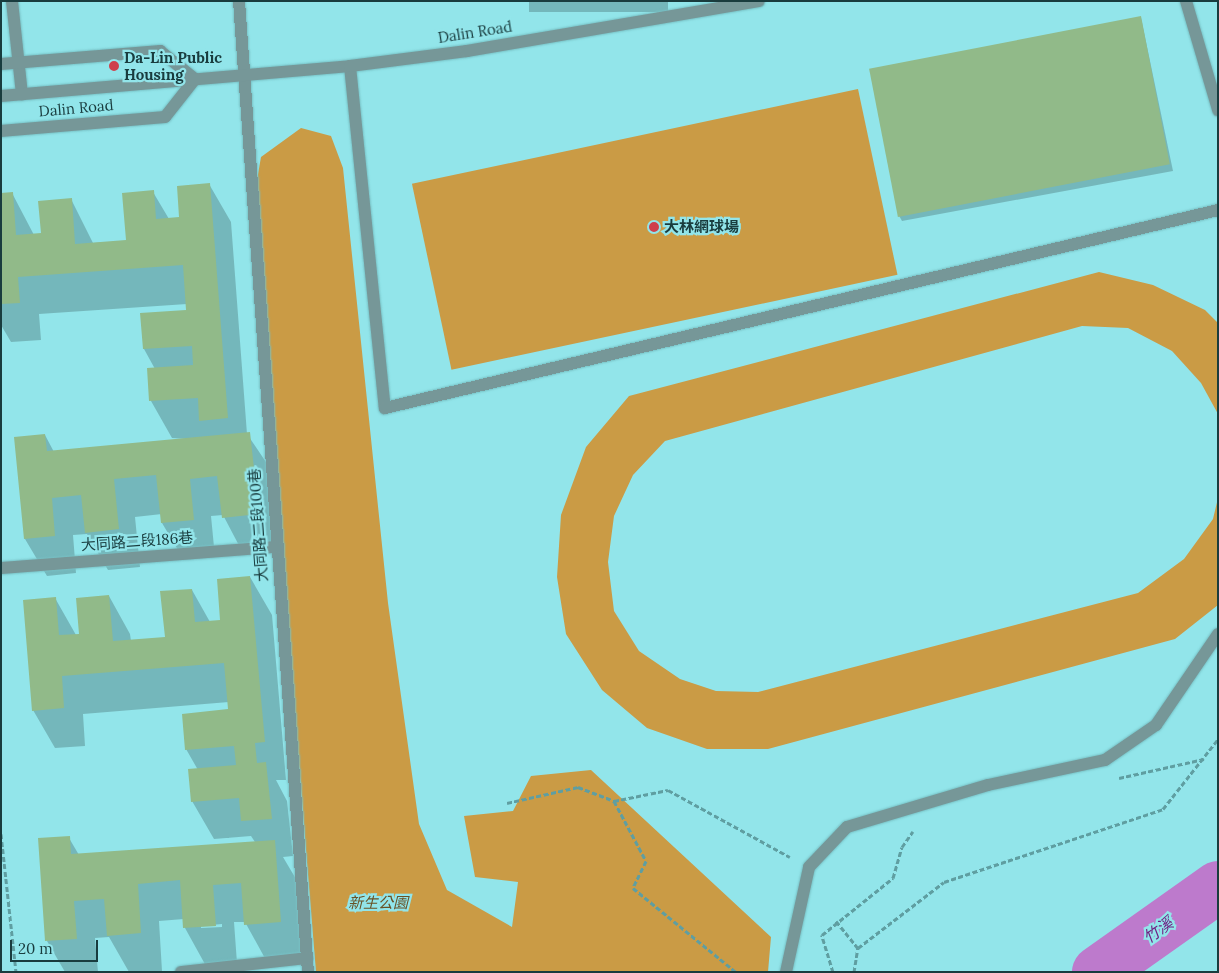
<!DOCTYPE html>
<html>
<head>
<meta charset="utf-8">
<style>
	body { margin:0 }
	#map { position:relative; width:1219px; height:973px; overflow:hidden; background:#92e5ea; font-family:Lora,"Noto Sans TC",serif }
	div>[style] { position:absolute }
	.green>* { inset:0; background:#ca9b45; transform-origin:0 0 }
	.shadow>* { inset:0; background:#0003; transform-origin:0 0 }
	.river>* { height:52px; margin:-26px; padding:0 26px; transform-origin:26px; border-radius:26px; background:#bd7acc }
	.building>* { inset:0; background:#91ba89; transform-origin:0 0 }
	.path>* { height:3px; margin-top:-1.5px; transform-origin:0; background:repeating-linear-gradient(90deg,#5f9ea1 0 5px,transparent 0 7.5px) }
	.roads { filter:drop-shadow(0 0 1px #77c0c4) drop-shadow(0 0 1px #77c0c4) }
	.minor>* { height:12px; margin:-6px; padding:0 6px; transform-origin:6px; border-radius:6px; background:#769798 }
	.dots>* { width:14px; height:14px; translate:-50% -50%; box-sizing:border-box; border:2px solid #92e5ea; border-radius:50% }
	span { translate:-50% -50%; white-space:nowrap; text-align:center; line-height:1.15; -webkit-text-stroke:4.5px #92e5ea; paint-order:stroke }
	.street-label { font-size:15px; color:#193c3e }
	.poi-label { font-size:15px; color:#193c3e; font-weight:700 }
	.left { translate:0 -50%; text-align:left }
	.park-label { font-size:15px; color:#695227; font-style:italic }
	.water-label { font-size:16px; color:#701d81; font-style:italic }
	.frame { position:absolute; inset:0; border:2px solid #193c3e; pointer-events:none }
	.scale { position:absolute; left:10px; top:940px; width:88px; height:22px; box-sizing:border-box; border:2px solid #193c3e; border-top:0; padding-left:6px; font-size:15px; line-height:18px; white-space:nowrap; color:#193c3e; -webkit-text-stroke:4px #92e5ea; paint-order:stroke }
</style>
</head>
<body>
<div id="map">
	<div class="green">
		<div style="left:858px;top:89px;width:190px;height:456px;rotate:78deg"></div>
		<div style="clip-path:polygon(301px 128px,331px 136px,343px 168px,388px 603px,419px 824px,447px 890px,512px 927px,518px 882px,475px 877px,464px 816px,513px 811px,531px 776px,591px 770px,771px 937px,768px 972px,316px 972px,253px 203px,261px 157px)"></div>
		<div style="clip-path:polygon(1099px 272px,1153px 285px,1205px 310px,1218px 323px,1218px 414px,1201px 383px,1172px 351px,1128px 328px,1082px 326px,665px 441px,633px 475px,614px 516px,608px 562px,614px 611px,639px 651px,680px 679px,716px 691px,758px 692px,1138px 593px,1184px 559px,1213px 519px,1218px 498px,1218px 605px,1175px 639px,768px 749px,707px 749px,647px 728px,602px 690px,566px 634px,557px 577px,561px 515px,586px 447px,629px 396px)"></div>
	</div>
	<div class="shadow">
		<div style="left:529px;top:1px;width:139px;height:11px"></div>
		<div style="clip-path:polygon(1141px 18px,1173px 171px,902px 221px,898px 214px)"></div>
		<div style="clip-path:polygon(209px 184px,231px 222px,247px 434px,272px 471px,280px 552px,244px 555px,223px 515px,211px 516px,215px 557px,184px 560px,162px 523px,162px 514px,135px 517px,140px 567px,108px 570px,87px 534px,73px 535px,76px 573px,47px 576px,25px 539px,45px 435px,54px 452px,188px 439px,172px 438px,151px 401px,155px 369px,144px 349px,141px 314px,188px 311px,187px 304px,39px 314px,41px 340px,11px 342px,1px 325px,1px 194px,12px 193px,34px 235px,42px 235px,71px 199px,93px 243px,127px 241px,153px 192px,169px 219px,181px 218px)"></div>
		<div style="clip-path:polygon(evenodd,250px 577px,272px 615px,286px 780px,276px 780px,287px 801px,293px 856px,283px 857px,296px 879px,302px 960px,267px 962px,245px 922px,234px 922px,237px 963px,206px 966px,185px 928px,184px 919px,159px 921px,162px 971px,129px 972px,109px 937px,95px 938px,98px 972px,65px 972px,47px 941px,69px 838px,79px 855px,255px 842px,251px 836px,214px 839px,192px 801px,198px 770px,186px 749px,229px 711px,229px 702px,83px 714px,85px 746px,55px 748px,33px 710px,55px 598px,76px 635px,80px 635px,109px 596px,130px 634px,131px 641px,166px 639px,192px 590px,210px 622px,222px 621px,250px 577px,222px 924px,222px 927px,201px 928px,201px 926px,222px 924px)"></div>
	</div>
	<div class="river">
		<div style="left:1098px;top:972px;width:147px;rotate:-35.3deg"></div>
	</div>
	<div class="building">
		<div style="left:1141px;top:16px;width:151px;height:277px;rotate:79deg"></div>
		<div style="clip-path:polygon(210px 183px,228px 418px,199px 421px,198px 398px,149px 401px,147px 368px,193px 365px,192px 346px,143px 349px,140px 313px,186px 310px,183px 265px,18px 277px,20px 303px,1px 304px,1px 193px,13px 192px,16px 235px,41px 233px,38px 201px,72px 198px,75px 244px,126px 240px,122px 193px,154px 190px,156px 219px,179px 217px,177px 186px)"></div>
		<div style="clip-path:polygon(250px 432px,259px 514px,222px 518px,217px 476px,190px 479px,194px 520px,161px 523px,156px 475px,114px 479px,119px 529px,85px 533px,81px 495px,52px 498px,55px 536px,24px 539px,14px 437px,45px 434px,47px 451px)"></div>
		<div style="clip-path:polygon(250px 576px,265px 742px,255px 743px,257px 763px,266px 762px,272px 819px,241px 821px,239px 798px,191px 802px,188px 769px,236px 765px,234px 746px,185px 750px,182px 714px,228px 709px,224px 663px,62px 676px,64px 708px,32px 711px,23px 600px,56px 597px,59px 635px,79px 634px,76px 598px,109px 595px,113px 641px,165px 637px,160px 591px,192px 589px,195px 622px,220px 620px,217px 579px)"></div>
		<div style="clip-path:polygon(70px 836px,71px 854px,275px 840px,281px 922px,244px 925px,241px 883px,213px 885px,216px 926px,183px 928px,180px 880px,138px 884px,141px 933px,107px 936px,104px 899px,74px 901px,77px 939px,45px 941px,38px 838px)"></div>
	</div>
	<div class="path">
		<div style="left:1119px;top:778px;width:87px;rotate:-12.6deg"></div>
		<div style="left:614px;top:801px;width:55px;rotate:-11.5deg"></div>
		<div style="left:668px;top:790px;width:139px;rotate:28.8deg"></div>
		<div style="left:507px;top:803px;width:73px;rotate:-12.7deg"></div>
		<div style="left:578px;top:787px;width:39px;rotate:21deg"></div>
		<div style="left:614px;top:801px;width:68px;rotate:61.9deg"></div>
		<div style="left:646px;top:861px;width:30px;rotate:116deg"></div>
		<div style="left:633px;top:888px;width:133px;rotate:39.2deg"></div>
		<div style="left:1px;top:834px;width:139px;rotate:83.8deg"></div>
		<div style="left:836px;top:921px;width:35px;rotate:51deg"></div>
		<div style="left:833px;top:972px;width:39px;rotate:-107deg"></div>
		<div style="left:822px;top:935px;width:91px;rotate:-38.8deg"></div>
		<div style="left:893px;top:878px;width:32px;rotate:-74deg"></div>
		<div style="left:902px;top:847px;width:19px;rotate:-55deg"></div>
		<div style="left:854px;top:972px;width:24px;rotate:-81deg"></div>
		<div style="left:858px;top:948px;width:108px;rotate:-37.5deg"></div>
		<div style="left:944px;top:882px;width:231px;rotate:-18.4deg"></div>
		<div style="left:1163px;top:809px;width:89px;rotate:-51.8deg"></div>
	</div>
	<div class="roads">
		<div class="minor">
			<div style="left:12px;top:1px;width:94px;rotate:83.9deg"></div>
			<div style="left:239px;top:1px;width:973px;rotate:85.94deg"></div>
			<div style="left:1186px;top:1px;width:114px;rotate:73.6deg"></div>
			<div style="left:1px;top:64px;width:160px;rotate:-4.7deg"></div>
			<div style="left:160px;top:51px;width:45px;rotate:38.7deg"></div>
			<div style="left:195px;top:79px;width:48px;rotate:128.3deg"></div>
			<div style="left:165px;top:117px;width:165px;rotate:175.1deg"></div>
			<div style="left:350px;top:66px;width:344px;rotate:84.2deg"></div>
			<div style="left:385px;top:408px;width:856px;rotate:-13.37deg"></div>
			<div style="left:1px;top:96px;width:350px;rotate:-4.9deg"></div>
			<div style="left:350px;top:66px;width:118px;rotate:-7.3deg"></div>
			<div style="left:467px;top:51px;width:296px;rotate:-9.7deg"></div>
			<div style="left:1px;top:568px;width:276px;rotate:-4.4deg"></div>
			<div style="left:181px;top:972px;width:127px;rotate:-6.3deg"></div>
			<div style="left:786px;top:972px;width:107px;rotate:-77.6deg"></div>
			<div style="left:809px;top:867px;width:55px;rotate:-46.5deg"></div>
			<div style="left:847px;top:827px;width:147px;rotate:-16.6deg"></div>
			<div style="left:988px;top:785px;width:120px;rotate:-12.1deg"></div>
			<div style="left:1105px;top:760px;width:62px;rotate:-34.5deg"></div>
			<div style="left:1156px;top:725px;width:110px;rotate:-55.7deg"></div>
		</div>
	</div>
	<div class="dots">
		<div style="left:114px;top:66px;background:#cf3f4b"></div>
		<div style="left:654px;top:227px;background:#cf3f4b"></div>
	</div>
	<div class="street-label">
		<span style="left:475px;top:32px;rotate:-9deg">Dalin Road</span>
		<span style="left:76px;top:108px;rotate:-5deg">Dalin Road</span>
		<span style="left:258px;top:525px;rotate:-94deg">大同路二段100巷</span>
		<span style="left:137px;top:541px;rotate:-4deg">大同路二段186巷</span>
	</div>
	<div class="poi-label">
		<span class="left" style="left:124px;top:66px">Da-Lin Public<br>Housing</span>
		<span class="left" style="left:664px;top:227px">大林網球場</span>
	</div>
	<div class="park-label">
		<span style="left:378px;top:903px">新生公園</span>
	</div>
	<div class="water-label">
		<span style="left:1158px;top:930px;rotate:-35deg">竹溪</span>
	</div>
	<div class="frame"></div>
	<div class="scale">20 m</div>
</div>
</body>
</html>
